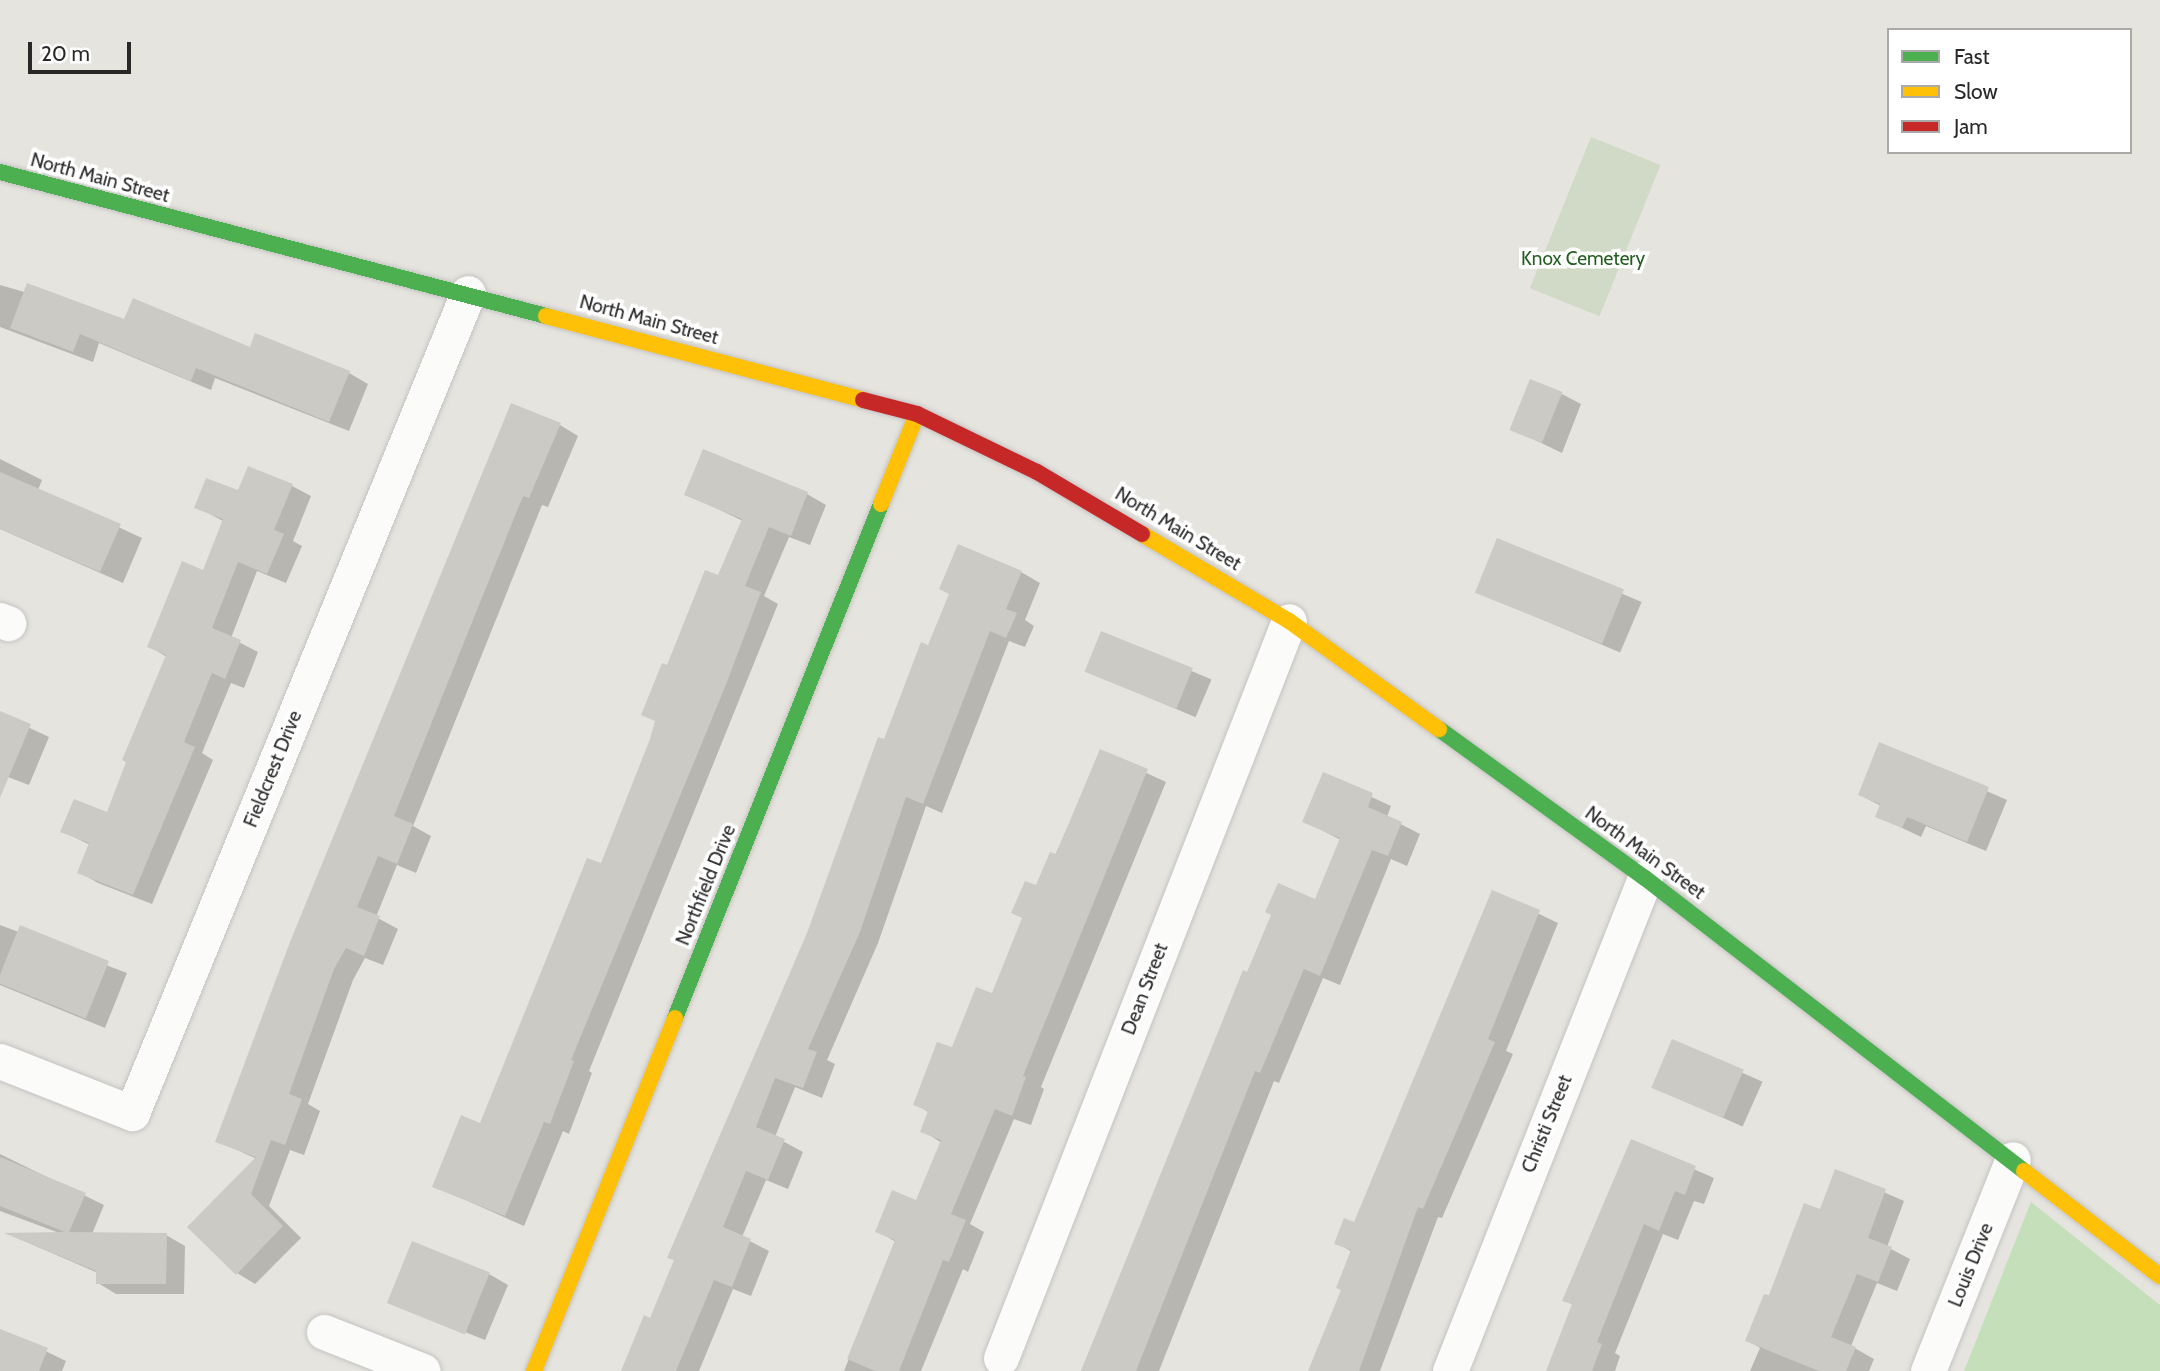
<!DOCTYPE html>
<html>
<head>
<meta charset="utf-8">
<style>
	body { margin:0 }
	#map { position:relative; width:2160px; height:1371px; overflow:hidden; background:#e6e4de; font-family:Cabin,sans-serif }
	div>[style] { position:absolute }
	.green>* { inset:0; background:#c4dfba }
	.cemetery>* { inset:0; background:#d0dac7; transform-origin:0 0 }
	.shadow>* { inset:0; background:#0003; transform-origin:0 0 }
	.building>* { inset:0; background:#cbcac5; transform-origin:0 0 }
	.roads { filter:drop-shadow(0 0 2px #c4c3c3) drop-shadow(0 0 2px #c4c3c3) }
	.street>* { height:35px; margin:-17.5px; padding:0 17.5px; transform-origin:17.5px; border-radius:17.5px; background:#fbfbfa }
	.fast>* { height:16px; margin:-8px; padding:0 8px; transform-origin:8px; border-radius:8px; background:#4caf50 }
	.slow>* { height:16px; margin:-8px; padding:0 8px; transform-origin:8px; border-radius:8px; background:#ffc107 }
	.jam>* { height:16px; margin:-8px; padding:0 8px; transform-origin:8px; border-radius:8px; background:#c62828 }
	span { translate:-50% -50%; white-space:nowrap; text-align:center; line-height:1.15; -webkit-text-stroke:7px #fff; paint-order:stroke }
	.street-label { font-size:19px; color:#282828 }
	.park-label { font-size:19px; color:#235e20 }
	.legend { position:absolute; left:1887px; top:28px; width:245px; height:126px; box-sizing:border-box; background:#fff; border:2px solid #a9a9a9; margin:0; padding:9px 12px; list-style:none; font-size:21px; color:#282828 }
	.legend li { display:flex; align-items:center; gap:14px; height:35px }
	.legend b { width:35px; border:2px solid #a9a9a9 }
	.scale { position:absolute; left:28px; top:42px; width:103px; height:32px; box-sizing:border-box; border:4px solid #282828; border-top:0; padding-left:9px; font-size:21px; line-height:24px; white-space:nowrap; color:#282828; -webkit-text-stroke:5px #fff; paint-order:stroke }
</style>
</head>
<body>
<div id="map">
	<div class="green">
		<div style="clip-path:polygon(2031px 1202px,2160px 1305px,2160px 1371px,1964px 1371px)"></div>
	</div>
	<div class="cemetery">
		<div style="left:1591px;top:137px;width:75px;height:163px;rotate:22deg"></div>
	</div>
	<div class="shadow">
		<div style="clip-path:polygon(0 285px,125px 321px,349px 373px,368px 384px,349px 431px,215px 378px,211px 390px,99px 343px,93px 362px,0 327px)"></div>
		<div style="clip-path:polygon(1562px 394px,1581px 404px,1562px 453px,1512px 429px)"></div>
		<div style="clip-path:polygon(560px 425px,578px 436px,548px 507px,542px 505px,413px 826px,431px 836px,416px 873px,397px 865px,376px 917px,398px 929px,383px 965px,365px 958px,353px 980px,308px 1104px,320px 1111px,304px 1155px,290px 1150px,269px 1206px,301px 1238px,255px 1284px,237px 1273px,257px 1159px,217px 1141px,292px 942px)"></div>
		<div style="clip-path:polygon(0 459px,42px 480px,38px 490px,142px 538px,123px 583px,0 529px)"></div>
		<div style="clip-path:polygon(292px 486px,311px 496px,293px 541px,302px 546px,286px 583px,257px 571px,231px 638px,258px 652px,244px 688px,231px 683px,202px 753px,213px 760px,152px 904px,98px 883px,79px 872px,90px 845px,62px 831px,108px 814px,167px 657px,150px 647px,204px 572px,225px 522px,197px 507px,239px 493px)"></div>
		<div style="clip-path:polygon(686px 494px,807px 494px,826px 505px,810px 545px,789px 537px,764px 596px,778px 604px,589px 1071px,592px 1073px,569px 1134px,563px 1131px,524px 1226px,434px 1186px,481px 1125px,602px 866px,651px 739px,668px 667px,719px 577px,743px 521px)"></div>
		<div style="left:1498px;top:541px;width:156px;height:55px;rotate:23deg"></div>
		<div style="clip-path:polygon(1021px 572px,1040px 583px,1025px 620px,1034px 626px,1025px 647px,1009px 641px,942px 813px,926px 806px,878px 943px,827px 1060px,835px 1064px,822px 1098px,795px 1087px,775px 1137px,803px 1152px,788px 1189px,766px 1180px,742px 1237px,769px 1251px,751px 1296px,733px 1289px,699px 1371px,622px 1371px,651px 1320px,885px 742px,929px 647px)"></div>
		<div style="left:1102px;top:633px;width:119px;height:41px;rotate:23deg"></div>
		<div style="clip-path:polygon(0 714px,49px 737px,29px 785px,0 774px)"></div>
		<div style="clip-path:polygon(1880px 744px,2007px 800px,1986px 851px,1926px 826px,1921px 837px,1877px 816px,1881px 806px,1860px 795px)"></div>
		<div style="clip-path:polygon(1101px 752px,1166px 782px,1041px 1087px,1044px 1089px,1031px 1125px,1014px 1119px,970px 1224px,984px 1232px,968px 1272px,963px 1269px,921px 1371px,844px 1371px,896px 1242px,877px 1231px,917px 1203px,942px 1143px,923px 1131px,930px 1113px,915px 1104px,993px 995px)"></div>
		<div style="clip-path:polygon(1324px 775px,1391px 806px,1387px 817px,1420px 834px,1407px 866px,1391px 859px,1340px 985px,1323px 978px,1279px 1083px,1274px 1081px,1159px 1371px,1081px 1371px,1248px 974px,1316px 901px,1341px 840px,1304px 821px)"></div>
		<div style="clip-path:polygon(1493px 892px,1558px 923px,1506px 1051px,1513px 1054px,1442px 1218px,1438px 1217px,1380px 1371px,1310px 1371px,1343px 1290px,1352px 1252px,1337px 1243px,1355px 1224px)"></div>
		<div style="clip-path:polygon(0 925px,127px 973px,105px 1028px,0 985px)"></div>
		<div style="left:1673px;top:1042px;width:98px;height:49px;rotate:24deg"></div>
		<div style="clip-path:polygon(1632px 1142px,1714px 1178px,1704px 1204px,1694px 1201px,1678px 1240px,1663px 1234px,1615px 1353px,1620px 1356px,1615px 1371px,1548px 1371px,1573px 1305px,1565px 1300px)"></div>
		<div style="clip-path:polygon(0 1154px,104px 1205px,92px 1234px,166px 1235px,185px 1246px,184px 1294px,116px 1294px,98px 1283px,98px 1273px,10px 1235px,62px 1234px,0 1211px)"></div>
		<div style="clip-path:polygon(1836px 1171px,1904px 1201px,1887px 1247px,1910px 1259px,1897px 1291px,1877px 1283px,1851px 1346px,1874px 1359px,1869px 1371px,1750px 1371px,1760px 1348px,1747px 1340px,1821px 1212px)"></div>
		<div style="clip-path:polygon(489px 1274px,508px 1285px,485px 1340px,389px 1302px)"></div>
		<div style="clip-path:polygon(0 1329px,66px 1361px,62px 1371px,0 1371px)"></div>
	</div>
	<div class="building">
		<div style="clip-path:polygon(27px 283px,124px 319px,133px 298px,250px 347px,255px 333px,350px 371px,329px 422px,196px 368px,191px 381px,80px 334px,73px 352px,10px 328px)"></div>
		<div style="left:1530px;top:379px;width:35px;height:55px;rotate:22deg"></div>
		<div style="clip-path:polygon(511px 403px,561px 423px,529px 498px,523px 496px,394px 816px,413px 824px,397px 864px,378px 856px,357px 907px,380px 916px,364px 956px,346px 948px,334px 969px,289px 1094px,302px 1099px,285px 1145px,271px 1140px,251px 1194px,283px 1226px,236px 1275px,187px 1227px,256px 1157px,215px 1142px,290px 942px)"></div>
		<div style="clip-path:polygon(703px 449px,808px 492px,791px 536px,769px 527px,745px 586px,761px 592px,725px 687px,571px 1060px,574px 1061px,550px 1124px,544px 1122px,505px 1216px,432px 1187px,461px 1115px,480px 1123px,587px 858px,601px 863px,650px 739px,655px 721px,641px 715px,662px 663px,667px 665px,705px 570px,718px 575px,742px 519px,684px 495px)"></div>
		<div style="clip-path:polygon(248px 466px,293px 484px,274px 530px,284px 534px,267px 574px,238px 562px,212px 628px,241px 640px,225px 679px,212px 673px,184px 742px,195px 747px,133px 895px,77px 873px,89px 843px,60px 832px,74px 799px,107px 812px,126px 762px,122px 760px,166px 655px,147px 647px,182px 561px,203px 570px,223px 519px,194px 508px,206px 478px,238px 490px)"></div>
		<div style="clip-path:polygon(0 472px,121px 524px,100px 572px,0 529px)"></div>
		<div style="left:1497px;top:538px;width:137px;height:59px;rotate:22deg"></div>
		<div style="clip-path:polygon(958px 544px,1022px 571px,1006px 609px,1017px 613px,1006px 638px,990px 631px,923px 804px,906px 797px,860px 932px,808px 1049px,817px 1052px,803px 1088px,775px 1078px,756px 1127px,785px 1139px,768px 1180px,746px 1171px,723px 1227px,751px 1239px,732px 1287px,714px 1280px,676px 1371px,621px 1371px,644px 1315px,650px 1318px,674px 1260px,667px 1258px,807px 933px,878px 737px,884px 739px,921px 642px,928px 645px,949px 594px,939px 589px)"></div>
		<div style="left:1101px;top:631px;width:99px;height:44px;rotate:22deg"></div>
		<div style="clip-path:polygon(0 711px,31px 724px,0 798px)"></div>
		<div style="clip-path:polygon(1879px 742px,1989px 787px,1967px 842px,1907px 817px,1902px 828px,1875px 817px,1880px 804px,1858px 795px)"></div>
		<div style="clip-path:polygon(1100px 749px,1148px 769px,1023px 1076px,1026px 1077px,1012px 1116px,995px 1109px,951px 1214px,966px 1220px,949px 1262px,943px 1260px,899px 1371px,875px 1371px,847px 1359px,895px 1240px,875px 1232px,892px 1190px,916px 1200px,941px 1140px,920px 1132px,928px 1111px,913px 1105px,937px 1042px,952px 1047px,976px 987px,992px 993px,1022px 918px,1011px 913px,1025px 881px,1036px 885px,1050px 852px,1056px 854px)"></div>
		<div style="clip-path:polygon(1323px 772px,1373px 793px,1368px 807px,1402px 822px,1388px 856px,1372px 850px,1320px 976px,1304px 969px,1260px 1073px,1255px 1071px,1136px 1371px,1081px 1371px,1243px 970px,1247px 972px,1271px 915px,1265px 912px,1278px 883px,1315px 899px,1340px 838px,1302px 822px)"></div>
		<div style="clip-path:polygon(1492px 890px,1540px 910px,1488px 1039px,1495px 1042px,1423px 1209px,1418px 1207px,1359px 1371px,1308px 1371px,1341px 1290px,1336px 1288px,1351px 1250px,1334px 1244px,1344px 1218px,1354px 1222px)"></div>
		<div style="left:20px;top:925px;width:96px;height:62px;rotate:22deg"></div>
		<div style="left:1672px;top:1039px;width:78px;height:53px;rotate:23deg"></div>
		<div style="clip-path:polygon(1631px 1139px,1696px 1166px,1685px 1195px,1675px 1191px,1659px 1231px,1644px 1224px,1597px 1342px,1602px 1344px,1592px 1371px,1546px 1371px,1572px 1304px,1562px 1301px)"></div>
		<div style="clip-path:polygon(0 1157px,86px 1193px,69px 1232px,167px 1233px,166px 1284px,96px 1284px,96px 1271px,4px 1233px,65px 1232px,0 1206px)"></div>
		<div style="clip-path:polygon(1835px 1169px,1886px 1189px,1868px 1238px,1892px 1247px,1878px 1282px,1857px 1274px,1831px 1337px,1856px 1347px,1846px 1371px,1819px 1371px,1745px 1341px,1764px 1294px,1769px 1295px,1804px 1203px,1820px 1209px)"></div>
		<div style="left:412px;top:1241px;width:84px;height:67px;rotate:22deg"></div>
		<div style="clip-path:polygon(0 1329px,48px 1348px,39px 1371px,0 1371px)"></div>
	</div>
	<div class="roads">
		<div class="street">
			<div style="left:0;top:620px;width:9px;rotate:21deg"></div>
			<div style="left:0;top:1061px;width:142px;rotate:21.5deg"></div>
			<div style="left:132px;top:1113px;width:886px;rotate:-67.72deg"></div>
			<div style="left:324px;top:1332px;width:106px;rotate:21.5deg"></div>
			<div style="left:1001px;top:1358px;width:791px;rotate:-68.66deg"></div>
			<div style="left:1450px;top:1371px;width:530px;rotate:-68.42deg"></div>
			<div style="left:1928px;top:1371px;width:228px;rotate:-68.2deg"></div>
		</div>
		<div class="fast">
			<div style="left:0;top:172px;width:565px;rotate:14.77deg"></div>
			<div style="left:1439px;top:729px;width:254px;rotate:35.9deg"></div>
			<div style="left:1645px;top:878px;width:479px;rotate:37.7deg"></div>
			<div style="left:675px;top:1018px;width:554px;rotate:-68.16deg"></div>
		</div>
		<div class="slow">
			<div style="left:546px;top:316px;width:328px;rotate:14.8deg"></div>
			<div style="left:881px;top:504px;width:97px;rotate:-68.2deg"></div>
			<div style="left:1142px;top:534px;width:171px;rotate:30.6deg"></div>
			<div style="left:1289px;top:621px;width:185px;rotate:35.8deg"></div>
			<div style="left:2024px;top:1171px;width:172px;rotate:37.7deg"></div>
			<div style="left:534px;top:1371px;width:380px;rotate:-68.2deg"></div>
		</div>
		<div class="jam">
			<div style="left:863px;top:400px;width:56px;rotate:14.5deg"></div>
			<div style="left:917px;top:414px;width:133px;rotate:25.8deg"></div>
			<div style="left:1037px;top:472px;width:122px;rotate:30.6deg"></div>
		</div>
	</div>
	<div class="street-label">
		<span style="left:100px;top:178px;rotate:15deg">North Main Street</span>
		<span style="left:649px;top:320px;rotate:15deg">North Main Street</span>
		<span style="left:1178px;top:529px;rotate:31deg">North Main Street</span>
		<span style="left:273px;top:769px;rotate:-68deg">Fieldcrest Drive</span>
		<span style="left:1645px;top:853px;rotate:36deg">North Main Street</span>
		<span style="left:706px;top:885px;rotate:-68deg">Northfield Drive</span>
		<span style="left:1145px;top:989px;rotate:-69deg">Dean Street</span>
		<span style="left:1547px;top:1124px;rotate:-68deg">Christi Street</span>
		<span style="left:1971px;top:1265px;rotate:-68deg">Louis Drive</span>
	</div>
	<div class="park-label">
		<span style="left:1583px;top:259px">Knox Cemetery</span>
	</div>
	<ul class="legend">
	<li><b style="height:9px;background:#4caf50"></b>Fast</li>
	<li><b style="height:9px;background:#ffc107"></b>Slow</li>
	<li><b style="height:9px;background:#c62828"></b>Jam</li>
	</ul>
	<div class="scale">20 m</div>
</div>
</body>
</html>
